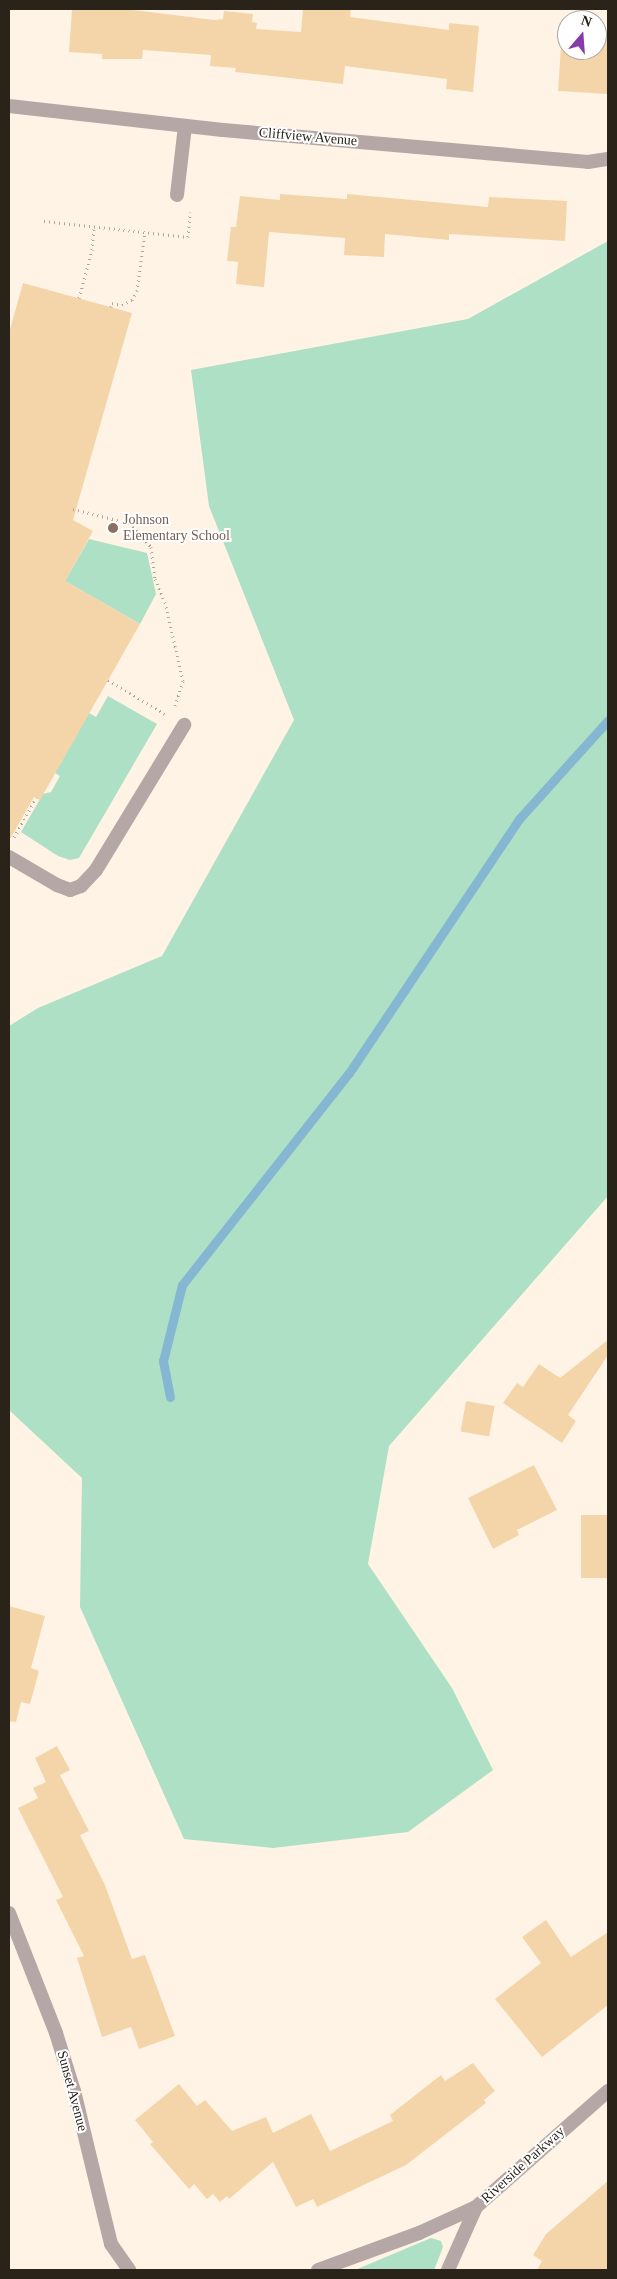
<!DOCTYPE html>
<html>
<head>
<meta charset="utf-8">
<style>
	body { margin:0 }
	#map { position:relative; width:617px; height:2279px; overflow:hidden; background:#fef3e4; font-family:Georgia,serif }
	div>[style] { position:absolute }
	.green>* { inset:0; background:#ade0c5 }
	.stream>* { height:9px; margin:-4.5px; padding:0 4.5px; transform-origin:4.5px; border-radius:4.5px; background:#85b7d2 }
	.building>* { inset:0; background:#f4d5aa; transform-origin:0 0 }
	.path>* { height:3px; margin-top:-1.5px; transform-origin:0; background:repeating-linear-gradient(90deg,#afa699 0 1px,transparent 0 5px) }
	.service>* { height:14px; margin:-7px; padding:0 7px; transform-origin:7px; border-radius:7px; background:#b5a7a5 }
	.minor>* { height:14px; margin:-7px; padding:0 7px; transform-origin:7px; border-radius:7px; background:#b5a7a5 }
	.dots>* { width:14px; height:14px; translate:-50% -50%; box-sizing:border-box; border:2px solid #fff; border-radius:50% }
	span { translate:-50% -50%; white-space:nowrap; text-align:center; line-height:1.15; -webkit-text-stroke:4px #fff; paint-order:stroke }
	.street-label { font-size:14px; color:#2a231a }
	.education-label { font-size:14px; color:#785e54 }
	.left { translate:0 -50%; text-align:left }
	.frame { position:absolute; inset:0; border:10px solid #2a231a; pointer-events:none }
	.north { position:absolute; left:557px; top:10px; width:50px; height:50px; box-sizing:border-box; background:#fff; border:1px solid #aaa7a3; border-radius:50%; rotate:18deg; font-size:14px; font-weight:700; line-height:20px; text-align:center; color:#2a231a }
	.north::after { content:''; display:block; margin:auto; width:18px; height:22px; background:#863bad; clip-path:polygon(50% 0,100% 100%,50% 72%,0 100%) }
</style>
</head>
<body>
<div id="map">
	<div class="green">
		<div style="clip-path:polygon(608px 241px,608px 1196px,389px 1446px,368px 1564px,452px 1688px,493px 1770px,408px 1832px,273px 1848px,184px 1839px,80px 1607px,82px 1478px,9px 1410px,9px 1026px,38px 1008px,162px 956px,294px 720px,209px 506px,191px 370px,468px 319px)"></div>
		<div style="clip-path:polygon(89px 539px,147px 553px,156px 594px,140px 624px,65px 581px)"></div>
		<div style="clip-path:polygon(108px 696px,157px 724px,79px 858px,70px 860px,58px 856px,21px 832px,43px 794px,51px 792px,60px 776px,55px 773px,89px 713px,96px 717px)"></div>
		<div style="clip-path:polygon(431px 2238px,441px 2241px,443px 2247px,434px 2270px,355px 2270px)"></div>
	</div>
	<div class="stream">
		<div style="left:170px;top:1397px;width:37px;rotate:-101deg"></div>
		<div style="left:163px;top:1361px;width:78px;rotate:-76deg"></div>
		<div style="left:182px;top:1285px;width:270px;rotate:-51.8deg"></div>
		<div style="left:349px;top:1073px;width:306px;rotate:-56.2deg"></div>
		<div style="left:519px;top:819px;width:133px;rotate:-48deg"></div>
	</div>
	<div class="building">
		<div style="clip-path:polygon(72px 9px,125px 9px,214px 20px,223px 19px,224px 11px,253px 14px,252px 22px,257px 23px,256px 29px,301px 32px,303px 9px,351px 9px,350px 17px,449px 30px,449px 23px,479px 26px,473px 92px,446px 89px,447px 79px,345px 66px,343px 84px,235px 72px,236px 68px,210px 66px,211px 55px,143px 50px,142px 59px,102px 59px,102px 54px,69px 52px)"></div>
		<div style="clip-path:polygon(562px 32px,567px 32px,567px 50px,597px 50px,597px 34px,608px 35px,608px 94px,558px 91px)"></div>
		<div style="clip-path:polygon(280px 194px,347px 199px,347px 194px,488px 207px,489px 197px,567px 201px,565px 241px,449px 234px,449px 240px,385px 234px,384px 257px,344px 255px,345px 238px,269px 232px,264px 287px,236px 284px,238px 262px,227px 261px,231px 227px,236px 227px,240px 196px,280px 200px)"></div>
		<div style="clip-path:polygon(23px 283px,132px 313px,73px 520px,93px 531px,65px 581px,140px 624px,40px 800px,34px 797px,9px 841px,9px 333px)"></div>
		<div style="clip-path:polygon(608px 1340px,608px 1355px,568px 1415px,576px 1421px,562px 1443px,503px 1403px,517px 1383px,523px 1387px,539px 1364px,560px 1378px)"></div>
		<div style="left:466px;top:1401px;width:29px;height:31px;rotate:10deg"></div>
		<div style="clip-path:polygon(534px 1465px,557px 1510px,517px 1530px,519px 1535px,493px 1549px,468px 1498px)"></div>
		<div style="left:608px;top:1515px;width:63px;height:27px;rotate:90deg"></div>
		<div style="clip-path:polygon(9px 1606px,45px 1616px,31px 1668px,39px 1671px,30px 1704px,21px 1702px,16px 1722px,9px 1721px)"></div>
		<div style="clip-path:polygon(57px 1746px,70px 1770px,60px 1775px,89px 1831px,80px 1835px,105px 1885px,132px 1959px,145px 1955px,175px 2036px,139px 2049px,131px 2027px,102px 2037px,77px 1958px,84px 1956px,56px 1900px,63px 1897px,18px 1808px,38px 1798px,33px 1788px,46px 1782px,35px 1758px)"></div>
		<div style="clip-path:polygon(546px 1920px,571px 1957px,608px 1932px,608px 2005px,542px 2057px,495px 1999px,541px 1963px,522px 1937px)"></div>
		<div style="clip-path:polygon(473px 2063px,495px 2091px,484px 2100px,486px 2103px,406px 2165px,317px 2207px,313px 2199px,296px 2207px,273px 2162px,229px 2199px,227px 2196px,220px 2202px,213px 2194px,207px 2199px,194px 2184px,189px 2189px,150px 2144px,153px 2142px,135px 2120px,179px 2084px,197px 2106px,205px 2100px,232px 2131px,266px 2117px,273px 2133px,311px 2114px,330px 2151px,393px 2121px,390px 2115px,441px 2075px,445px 2081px)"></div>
		<div style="clip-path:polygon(608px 2181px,608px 2270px,537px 2270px,542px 2261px,533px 2255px,546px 2234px)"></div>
	</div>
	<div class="path">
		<div style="left:44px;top:221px;width:145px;rotate:6.3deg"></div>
		<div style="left:188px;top:237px;width:25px;rotate:-85deg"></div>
		<div style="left:79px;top:298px;width:50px;rotate:-74.8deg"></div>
		<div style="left:92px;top:250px;width:23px;rotate:-85deg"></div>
		<div style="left:111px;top:307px;width:4px;rotate:-76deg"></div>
		<div style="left:112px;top:303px;width:10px;rotate:11deg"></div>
		<div style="left:122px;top:305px;width:11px;rotate:-27deg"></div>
		<div style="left:132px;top:300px;width:10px;rotate:-61deg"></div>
		<div style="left:137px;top:291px;width:60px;rotate:-82.3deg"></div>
		<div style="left:73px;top:509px;width:58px;rotate:14deg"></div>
		<div style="left:129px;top:523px;width:33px;rotate:47deg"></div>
		<div style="left:151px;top:547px;width:32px;rotate:83deg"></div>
		<div style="left:155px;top:579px;width:25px;rotate:67deg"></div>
		<div style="left:165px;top:602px;width:81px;rotate:77.2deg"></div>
		<div style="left:183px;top:681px;width:26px;rotate:108deg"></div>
		<div style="left:108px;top:680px;width:66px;rotate:30.8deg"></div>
		<div style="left:14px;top:837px;width:45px;rotate:-60.6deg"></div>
	</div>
	<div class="service">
		<div style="left:177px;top:195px;width:69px;rotate:-83.4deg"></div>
		<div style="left:9px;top:857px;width:56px;rotate:30.3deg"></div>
		<div style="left:57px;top:885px;width:14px;rotate:21deg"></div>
		<div style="left:70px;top:890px;width:12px;rotate:-20deg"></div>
		<div style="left:81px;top:886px;width:22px;rotate:-47deg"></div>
		<div style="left:96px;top:870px;width:170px;rotate:-58.7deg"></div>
	</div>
	<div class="minor">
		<div style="left:9px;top:106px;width:215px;rotate:6.4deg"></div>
		<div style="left:223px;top:130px;width:366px;rotate:5deg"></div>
		<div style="left:588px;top:162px;width:20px;rotate:-9deg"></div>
		<div style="left:9px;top:1913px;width:129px;rotate:68.6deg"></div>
		<div style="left:56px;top:2033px;width:61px;rotate:72.8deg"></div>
		<div style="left:74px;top:2091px;width:157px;rotate:76.4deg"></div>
		<div style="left:111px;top:2244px;width:32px;rotate:55deg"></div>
		<div style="left:318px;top:2270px;width:108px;rotate:-20.1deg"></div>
		<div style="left:419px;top:2233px;width:63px;rotate:-24.5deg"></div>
		<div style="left:476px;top:2207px;width:176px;rotate:-41.3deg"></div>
		<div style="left:448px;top:2270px;width:69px;rotate:-66deg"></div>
	</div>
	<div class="dots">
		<div style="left:113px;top:528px;background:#8d6e63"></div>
	</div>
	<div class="street-label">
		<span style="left:308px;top:137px;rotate:5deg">Cliffview Avenue</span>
		<span style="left:72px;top:2091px;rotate:75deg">Sunset Avenue</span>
		<span style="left:523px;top:2165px;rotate:-42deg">Riverside Parkway</span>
	</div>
	<div class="education-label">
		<span class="left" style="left:123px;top:528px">Johnson<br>Elementary School</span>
	</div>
	<div class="frame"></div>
	<div class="north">N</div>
</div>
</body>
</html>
